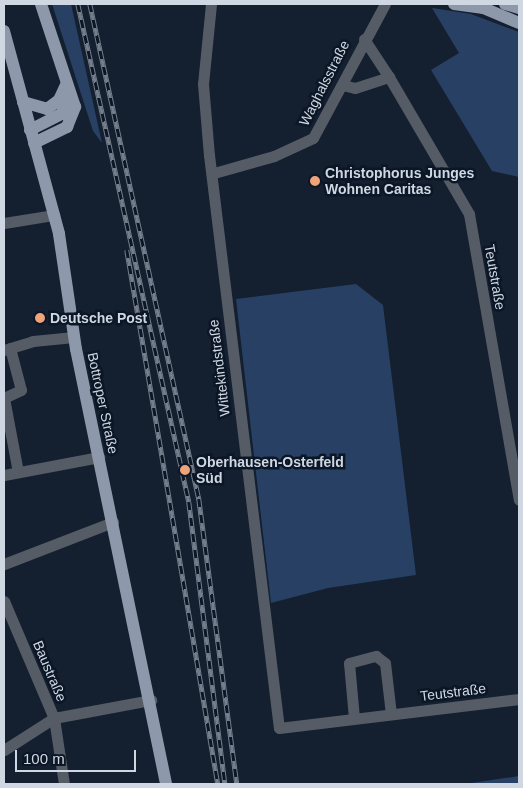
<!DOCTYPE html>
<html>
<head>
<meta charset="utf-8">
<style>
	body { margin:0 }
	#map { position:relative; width:523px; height:788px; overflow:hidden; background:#141f30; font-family:Helvetica,sans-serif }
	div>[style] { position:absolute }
	.green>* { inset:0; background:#284064 }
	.minor>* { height:11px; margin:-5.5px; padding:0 5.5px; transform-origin:5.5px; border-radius:5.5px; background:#565c65 }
	.major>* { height:12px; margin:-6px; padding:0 6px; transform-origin:6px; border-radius:6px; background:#8d99ab }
	.rail>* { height:4.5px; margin-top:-2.25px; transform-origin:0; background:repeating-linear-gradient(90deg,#0b1626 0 8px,#757f8c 0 16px); box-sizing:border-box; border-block:1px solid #757f8c }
	.dots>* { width:14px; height:14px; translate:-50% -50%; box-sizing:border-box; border:2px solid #0b1626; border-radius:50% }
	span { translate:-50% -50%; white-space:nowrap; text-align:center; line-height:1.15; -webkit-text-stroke:5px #0b1626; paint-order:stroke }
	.street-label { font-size:14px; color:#cfd7e2 }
	.poi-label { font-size:14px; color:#cfd7e2; font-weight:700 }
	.left { translate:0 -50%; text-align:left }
	.frame { position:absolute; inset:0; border:5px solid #cfd7e2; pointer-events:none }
	.scale { position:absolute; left:15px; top:750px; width:121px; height:22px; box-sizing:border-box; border:2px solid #cfd7e2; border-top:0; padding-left:6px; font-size:15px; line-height:18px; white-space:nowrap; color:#cfd7e2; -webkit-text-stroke:4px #0b1626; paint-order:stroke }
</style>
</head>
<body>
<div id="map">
	<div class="green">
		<div style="clip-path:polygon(52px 4px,71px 4px,102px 143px,93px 131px)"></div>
		<div style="clip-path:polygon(432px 8px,471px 14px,519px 32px,519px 177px,492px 171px,431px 70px,459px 53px)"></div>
		<div style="clip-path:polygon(356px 284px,383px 305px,416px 575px,328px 588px,271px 603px,236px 299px)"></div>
		<div style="clip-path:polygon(519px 776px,519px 784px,465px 784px)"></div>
	</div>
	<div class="minor">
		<div style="left:211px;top:4px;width:80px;rotate:95.7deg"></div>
		<div style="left:203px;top:84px;width:71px;rotate:85.2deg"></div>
		<div style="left:209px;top:155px;width:577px;rotate:83.04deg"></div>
		<div style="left:279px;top:728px;width:242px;rotate:-6.9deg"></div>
		<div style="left:364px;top:39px;width:45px;rotate:56.7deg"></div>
		<div style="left:342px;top:85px;width:13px;rotate:13deg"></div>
		<div style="left:355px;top:88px;width:36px;rotate:-18deg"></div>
		<div style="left:389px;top:77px;width:159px;rotate:59.7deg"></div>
		<div style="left:469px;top:214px;width:290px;rotate:80.1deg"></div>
		<div style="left:214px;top:173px;width:62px;rotate:-15.8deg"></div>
		<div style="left:274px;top:156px;width:43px;rotate:-24.8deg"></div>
		<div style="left:313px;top:138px;width:152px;rotate:-61.8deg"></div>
		<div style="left:4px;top:223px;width:51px;rotate:-9.1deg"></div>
		<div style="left:10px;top:348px;width:43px;rotate:75.3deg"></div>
		<div style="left:21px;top:390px;width:19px;rotate:155deg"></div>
		<div style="left:4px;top:398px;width:75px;rotate:79.3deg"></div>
		<div style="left:4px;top:350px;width:30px;rotate:-17deg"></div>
		<div style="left:33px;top:341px;width:41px;rotate:-5.6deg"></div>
		<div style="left:4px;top:475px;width:97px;rotate:-10.7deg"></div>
		<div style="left:4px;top:564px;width:117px;rotate:-21.1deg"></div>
		<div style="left:4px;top:601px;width:127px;rotate:66.9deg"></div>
		<div style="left:54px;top:718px;width:67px;rotate:81.4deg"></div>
		<div style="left:354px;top:718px;width:55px;rotate:-95.2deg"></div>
		<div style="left:349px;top:663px;width:28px;rotate:-15deg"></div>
		<div style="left:376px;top:656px;width:11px;rotate:38deg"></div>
		<div style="left:385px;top:663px;width:51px;rotate:83.3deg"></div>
		<div style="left:4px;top:750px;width:59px;rotate:-32.6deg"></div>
		<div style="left:54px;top:718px;width:99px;rotate:-10.5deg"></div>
	</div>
	<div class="major">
		<div style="left:454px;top:4px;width:28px;rotate:8deg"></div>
		<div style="left:474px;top:4px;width:49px;rotate:22.9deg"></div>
		<div style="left:505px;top:4px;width:15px;rotate:16deg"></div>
		<div style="left:4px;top:31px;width:210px;rotate:74.8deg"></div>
		<div style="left:59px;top:234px;width:116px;rotate:81.6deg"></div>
		<div style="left:76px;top:349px;width:444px;rotate:78.3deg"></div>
		<div style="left:23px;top:102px;width:25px;rotate:16deg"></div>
		<div style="left:47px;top:109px;width:15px;rotate:-37deg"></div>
		<div style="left:59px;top:100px;width:17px;rotate:-65deg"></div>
		<div style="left:30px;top:130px;width:36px;rotate:-27deg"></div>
		<div style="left:62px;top:114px;width:25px;rotate:-76deg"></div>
		<div style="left:34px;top:143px;width:37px;rotate:-26deg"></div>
		<div style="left:67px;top:127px;width:22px;rotate:-68deg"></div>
		<div style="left:75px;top:107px;width:108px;rotate:-108.3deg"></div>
	</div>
	<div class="rail">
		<div style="left:78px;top:4px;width:510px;rotate:77.43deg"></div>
		<div style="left:189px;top:502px;width:284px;rotate:82.7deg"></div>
		<div style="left:90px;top:4px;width:507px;rotate:77.58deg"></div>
		<div style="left:199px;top:499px;width:288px;rotate:82.4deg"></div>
		<div style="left:127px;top:250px;width:542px;rotate:80.33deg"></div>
	</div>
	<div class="dots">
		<div style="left:315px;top:181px;background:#f0a279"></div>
		<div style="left:40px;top:318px;background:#f0a279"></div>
		<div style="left:185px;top:470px;background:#f0a279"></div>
	</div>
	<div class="street-label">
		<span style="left:324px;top:83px;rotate:-63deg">Waghalsstraße</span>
		<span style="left:495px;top:277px;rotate:80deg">Teutstraße</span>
		<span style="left:219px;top:368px;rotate:-97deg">Wittekindstraße</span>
		<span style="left:103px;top:403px;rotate:78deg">Bottroper Straße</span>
		<span style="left:50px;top:671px;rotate:67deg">Baustraße</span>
		<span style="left:453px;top:692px;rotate:-7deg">Teutstraße</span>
	</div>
	<div class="poi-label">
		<span class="left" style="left:325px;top:181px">Christophorus Junges<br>Wohnen Caritas</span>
		<span class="left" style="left:50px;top:318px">Deutsche Post</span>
		<span class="left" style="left:196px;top:470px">Oberhausen-Osterfeld<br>Süd</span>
	</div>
	<div class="frame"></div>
	<div class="scale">100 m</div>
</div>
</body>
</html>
